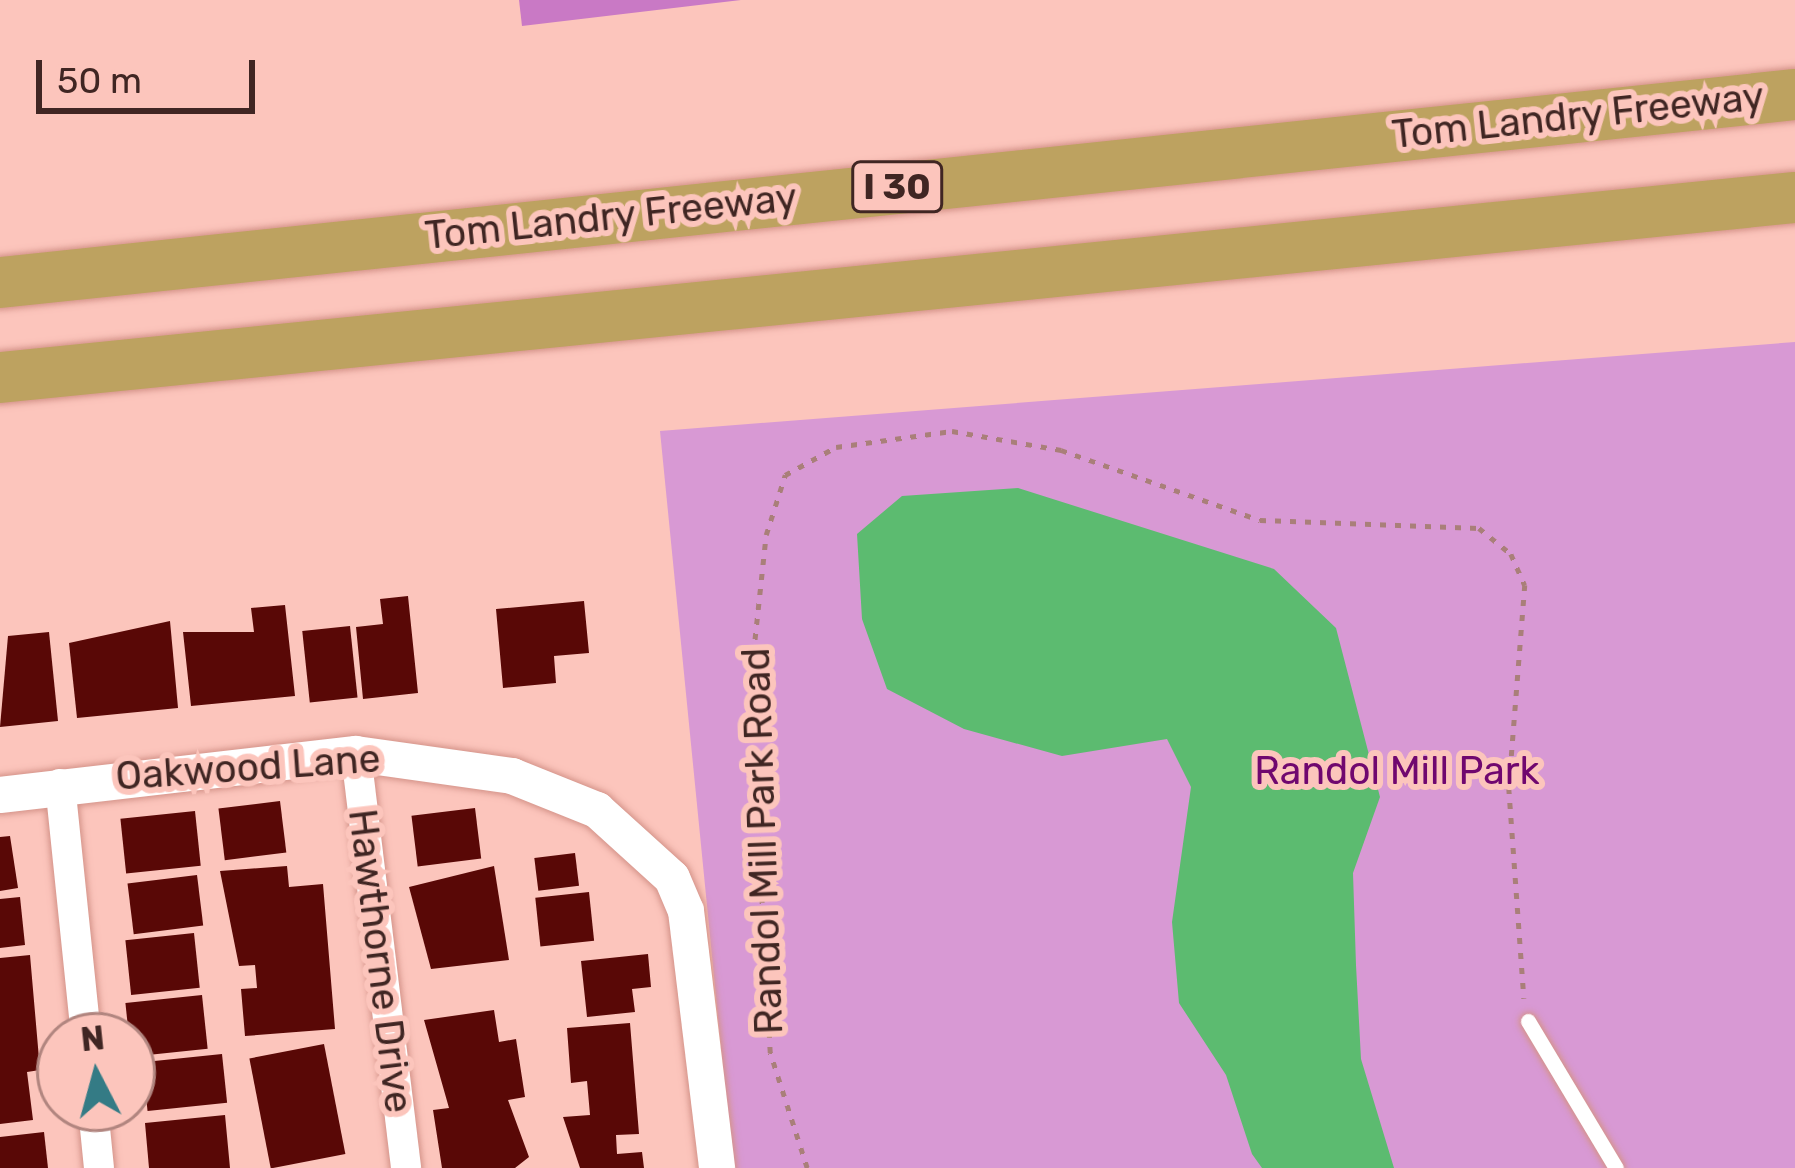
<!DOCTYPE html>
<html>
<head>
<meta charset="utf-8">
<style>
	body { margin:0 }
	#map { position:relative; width:1795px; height:1168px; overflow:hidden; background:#fcc5bc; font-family:Rubik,sans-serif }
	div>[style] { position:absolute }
	.green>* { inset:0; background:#d899d4 }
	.forest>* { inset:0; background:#c979c5 }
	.water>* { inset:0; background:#5cbb70 }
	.building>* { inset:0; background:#590806; transform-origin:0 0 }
	.path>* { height:4.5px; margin-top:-2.25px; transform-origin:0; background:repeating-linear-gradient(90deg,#a97f79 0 6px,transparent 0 15px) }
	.roads { filter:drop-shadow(0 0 3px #d49389) drop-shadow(0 0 3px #d49389) }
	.service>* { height:15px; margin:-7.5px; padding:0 7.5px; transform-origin:7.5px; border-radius:7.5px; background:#fff }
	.minor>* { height:30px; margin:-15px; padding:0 15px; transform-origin:15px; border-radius:15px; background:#fff }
	.tertiary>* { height:36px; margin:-18px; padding:0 18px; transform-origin:18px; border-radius:18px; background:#fff }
	.motorway>* { height:51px; margin:-25.5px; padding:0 25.5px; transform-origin:25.5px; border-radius:25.5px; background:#bda260 }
	span { translate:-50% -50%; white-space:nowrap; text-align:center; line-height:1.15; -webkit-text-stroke:12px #fcc5bc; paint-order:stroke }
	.shield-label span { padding:3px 9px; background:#fcc5bc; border:3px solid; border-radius:9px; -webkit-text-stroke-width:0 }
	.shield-label { font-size:36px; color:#402623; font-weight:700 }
	.street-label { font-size:39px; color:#402623 }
	.park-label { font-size:39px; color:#70076f }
	.north { position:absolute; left:36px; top:1012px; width:120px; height:120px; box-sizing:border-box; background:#fcc5bc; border:3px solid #b1857f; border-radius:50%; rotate:354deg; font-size:33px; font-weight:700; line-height:48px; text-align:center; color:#402623 }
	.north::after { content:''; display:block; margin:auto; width:42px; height:54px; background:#347b85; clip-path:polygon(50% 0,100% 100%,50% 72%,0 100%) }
	.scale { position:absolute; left:36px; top:60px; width:219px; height:54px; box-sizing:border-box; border:6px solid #402623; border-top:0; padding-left:15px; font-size:36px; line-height:42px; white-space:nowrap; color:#402623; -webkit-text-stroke:9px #fcc5bc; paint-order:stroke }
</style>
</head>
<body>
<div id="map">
	<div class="green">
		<div style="clip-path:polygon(1795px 342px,1795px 1168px,733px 1168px,660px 431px)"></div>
	</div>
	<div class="forest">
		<div style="clip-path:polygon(519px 0,741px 0,522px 26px)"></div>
	</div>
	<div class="water">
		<div style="clip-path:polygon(1018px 488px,1274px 569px,1336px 628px,1380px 797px,1353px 873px,1356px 965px,1361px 1059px,1394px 1168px,1262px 1168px,1252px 1154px,1226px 1075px,1179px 1003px,1172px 922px,1191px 787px,1167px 739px,1062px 756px,964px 729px,887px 689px,862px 619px,857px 534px,902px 496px)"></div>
	</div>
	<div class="building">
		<div style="clip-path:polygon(408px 596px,418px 693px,363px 699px,356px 627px,383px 624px,380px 599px)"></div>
		<div style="clip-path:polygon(584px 601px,589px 653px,554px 656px,556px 683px,503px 688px,496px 609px)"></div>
		<div style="clip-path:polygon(285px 605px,295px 696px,191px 706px,183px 632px,254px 632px,251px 608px)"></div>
		<div style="clip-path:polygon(170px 621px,178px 708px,77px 718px,69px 643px)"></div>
		<div style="left:350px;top:626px;width:72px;height:48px;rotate:84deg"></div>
		<div style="clip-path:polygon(49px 632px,58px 721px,0 727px,8px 636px)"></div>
		<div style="left:280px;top:801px;width:52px;height:62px;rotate:83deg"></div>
		<div style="left:475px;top:808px;width:51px;height:64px;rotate:83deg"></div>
		<div style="left:195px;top:811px;width:55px;height:75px;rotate:84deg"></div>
		<div style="clip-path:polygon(10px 836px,18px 888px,0 891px,0 837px)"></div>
		<div style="left:575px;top:853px;width:33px;height:41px;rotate:83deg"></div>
		<div style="clip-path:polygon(287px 866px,289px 887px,323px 884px,335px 1029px,245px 1036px,241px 989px,257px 988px,255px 965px,239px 966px,220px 871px)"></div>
		<div style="clip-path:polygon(494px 866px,509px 960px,431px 969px,409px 887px)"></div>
		<div style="left:197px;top:875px;width:51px;height:70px;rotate:83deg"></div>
		<div style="left:589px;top:892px;width:49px;height:54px;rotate:84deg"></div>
		<div style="clip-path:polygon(20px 897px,25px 945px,0 948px,0 899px)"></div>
		<div style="left:194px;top:933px;width:55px;height:69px;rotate:84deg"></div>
		<div style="clip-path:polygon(648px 954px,651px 987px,632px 989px,635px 1012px,587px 1017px,581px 961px)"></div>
		<div style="clip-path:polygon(30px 955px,40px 1070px,27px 1072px,33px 1120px,0 1124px,0 958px)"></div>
		<div style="left:202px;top:995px;width:54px;height:77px;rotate:84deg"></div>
		<div style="clip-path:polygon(494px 1010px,499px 1042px,516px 1039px,525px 1097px,508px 1100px,529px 1157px,515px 1168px,442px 1168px,433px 1110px,449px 1108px,424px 1020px)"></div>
		<div style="clip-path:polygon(630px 1023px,639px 1134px,616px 1135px,617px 1154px,642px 1152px,644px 1168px,580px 1168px,563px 1117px,590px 1115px,587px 1081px,571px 1083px,567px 1028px)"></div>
		<div style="left:324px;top:1044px;width:112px;height:76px;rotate:79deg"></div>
		<div style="left:222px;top:1054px;width:49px;height:80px;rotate:84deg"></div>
		<div style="clip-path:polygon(225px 1115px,230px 1168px,149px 1168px,145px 1123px)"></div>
		<div style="clip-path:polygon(44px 1132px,48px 1168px,0 1168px,0 1137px)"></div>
	</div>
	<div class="path">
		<div style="left:807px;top:1168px;width:121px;rotate:-107.8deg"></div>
		<div style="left:770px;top:1053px;width:370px;rotate:-93.1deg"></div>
		<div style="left:750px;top:684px;width:150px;rotate:-83.9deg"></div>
		<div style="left:766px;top:535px;width:63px;rotate:-72.4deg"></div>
		<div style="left:785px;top:475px;width:58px;rotate:-28.8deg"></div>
		<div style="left:836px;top:447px;width:117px;rotate:-7.9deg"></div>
		<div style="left:952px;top:431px;width:111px;rotate:9.9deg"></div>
		<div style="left:1061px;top:450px;width:211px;rotate:19.4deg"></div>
		<div style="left:1260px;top:520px;width:219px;rotate:2.1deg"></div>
		<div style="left:1479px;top:528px;width:41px;rotate:39.1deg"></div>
		<div style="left:1511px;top:554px;width:34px;rotate:66deg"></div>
		<div style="left:1525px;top:585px;width:204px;rotate:94.5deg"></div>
		<div style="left:1509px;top:788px;width:211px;rotate:85.9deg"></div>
	</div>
	<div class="roads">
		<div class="service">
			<div style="left:1528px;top:1021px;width:171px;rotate:59.1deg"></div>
		</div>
		<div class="minor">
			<div style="left:356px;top:754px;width:417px;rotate:83.1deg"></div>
			<div style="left:60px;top:784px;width:253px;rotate:84.1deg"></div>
			<div style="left:93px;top:1108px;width:60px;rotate:84.3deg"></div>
		</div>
		<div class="tertiary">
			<div style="left:0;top:795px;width:358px;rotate:-6.6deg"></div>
			<div style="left:356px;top:754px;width:158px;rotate:8deg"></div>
			<div style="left:512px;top:776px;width:92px;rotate:21.8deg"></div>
			<div style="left:597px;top:810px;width:101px;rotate:42.2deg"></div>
			<div style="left:672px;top:878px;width:36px;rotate:67deg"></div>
			<div style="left:686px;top:911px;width:259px;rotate:83.1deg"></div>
		</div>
		<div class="motorway">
			<div style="left:0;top:282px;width:1805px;rotate:-5.98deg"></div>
			<div style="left:0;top:377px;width:1804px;rotate:-5.73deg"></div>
		</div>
	</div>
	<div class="shield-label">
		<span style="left:897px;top:187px">I 30</span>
	</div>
	<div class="street-label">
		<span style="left:1578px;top:116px;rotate:-6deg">Tom Landry Freeway</span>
		<span style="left:611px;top:217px;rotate:-6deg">Tom Landry Freeway</span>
		<span style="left:248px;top:768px;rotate:-4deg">Oakwood Lane</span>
		<span style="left:763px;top:841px;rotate:-92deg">Randol Mill Park Road</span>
		<span style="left:380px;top:961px;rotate:83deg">Hawthorne Drive</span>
	</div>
	<div class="park-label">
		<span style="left:1397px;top:771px">Randol Mill Park</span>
	</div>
	<div class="north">N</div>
	<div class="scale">50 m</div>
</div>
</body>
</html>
